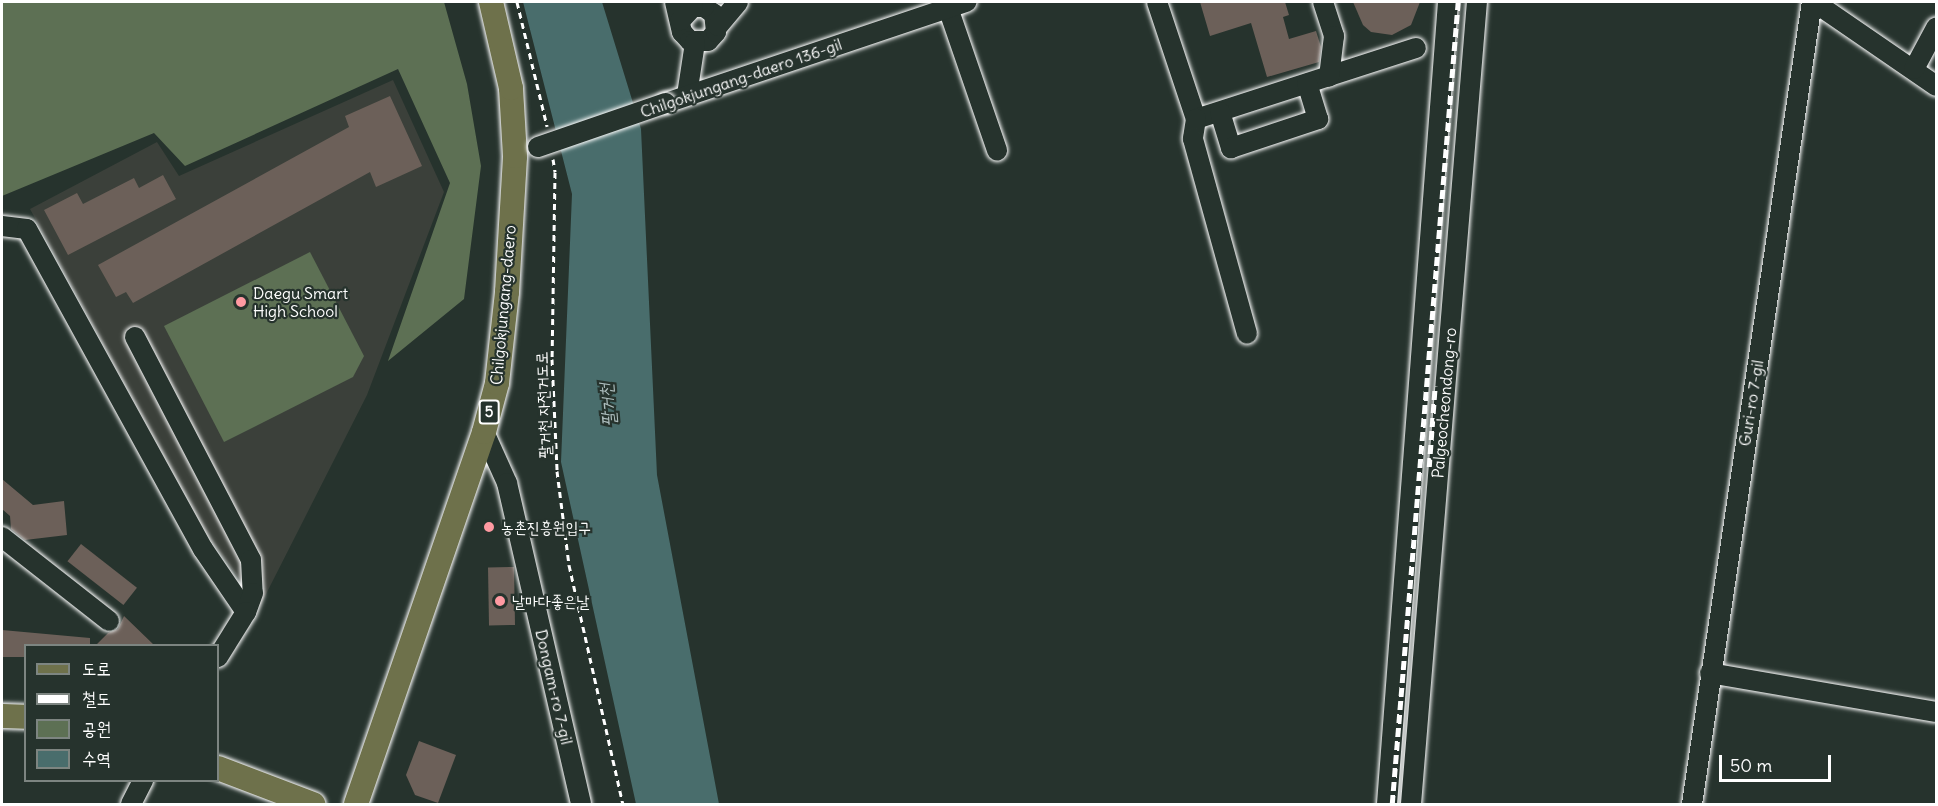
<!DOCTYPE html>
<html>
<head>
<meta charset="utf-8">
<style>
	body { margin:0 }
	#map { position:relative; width:1938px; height:806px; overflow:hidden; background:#26332d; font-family:Delius,"Poor Story",sans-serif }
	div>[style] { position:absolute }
	.built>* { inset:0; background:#3b403a }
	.green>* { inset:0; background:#5d7054 }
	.water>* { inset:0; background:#496d6c }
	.building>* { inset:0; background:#6c6059; transform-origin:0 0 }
	.path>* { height:3px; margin-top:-1.5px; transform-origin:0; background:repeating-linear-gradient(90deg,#fff 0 6px,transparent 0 10.5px) }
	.roads { filter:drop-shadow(0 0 2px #fff) drop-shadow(0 0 2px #fff) }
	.minor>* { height:20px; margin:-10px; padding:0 10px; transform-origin:10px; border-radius:10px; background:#26332d }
	.major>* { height:24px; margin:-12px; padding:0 12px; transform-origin:12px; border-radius:12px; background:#6e714b }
	.rail>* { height:4.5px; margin-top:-2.25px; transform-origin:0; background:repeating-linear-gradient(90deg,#fff 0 9px,transparent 0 13.5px) }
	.bridges { filter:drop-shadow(0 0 2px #fff) drop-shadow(0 0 2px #fff) }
	.minor-bridge>* { height:20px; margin:-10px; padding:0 10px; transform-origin:10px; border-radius:10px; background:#26332d }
	.dots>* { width:16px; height:16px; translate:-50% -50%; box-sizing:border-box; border:3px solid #26332d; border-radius:50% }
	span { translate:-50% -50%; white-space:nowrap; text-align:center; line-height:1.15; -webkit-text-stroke:4.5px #26332d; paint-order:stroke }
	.shield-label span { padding:2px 4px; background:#26332d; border:2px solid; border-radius:4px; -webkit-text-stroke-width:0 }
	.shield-label { font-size:15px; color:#fff; font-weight:700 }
	.street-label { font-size:16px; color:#fff }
	.poi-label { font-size:16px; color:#fff }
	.left { translate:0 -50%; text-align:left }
	.water-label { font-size:18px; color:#adbdbd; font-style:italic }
	.frame { position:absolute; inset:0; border:3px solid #fff; pointer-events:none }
	.legend { position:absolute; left:24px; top:644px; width:195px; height:138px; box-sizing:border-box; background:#26332d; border:2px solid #7d8581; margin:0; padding:8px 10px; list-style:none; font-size:18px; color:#fff }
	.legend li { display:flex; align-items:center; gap:12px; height:30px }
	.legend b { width:30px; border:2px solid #7d8581 }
	.scale { position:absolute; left:1719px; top:755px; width:112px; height:27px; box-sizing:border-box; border:3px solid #fff; border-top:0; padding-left:8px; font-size:18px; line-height:21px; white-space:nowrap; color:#fff; -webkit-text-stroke:4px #26332d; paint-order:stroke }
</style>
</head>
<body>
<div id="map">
	<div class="built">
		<div style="clip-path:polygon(393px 80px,444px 192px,367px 395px,260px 606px,206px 534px,30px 209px,157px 142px,179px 176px)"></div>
	</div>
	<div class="green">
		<div style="clip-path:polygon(2px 2px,444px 2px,467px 84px,481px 166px,464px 299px,388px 361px,450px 183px,398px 69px,185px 166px,154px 133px,2px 196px)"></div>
		<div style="clip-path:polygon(310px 252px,364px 356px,353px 377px,224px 442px,164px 326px)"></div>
	</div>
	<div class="water">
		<div style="clip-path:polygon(523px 2px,602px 2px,641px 129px,657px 475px,719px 804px,636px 804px,561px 462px,572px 194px)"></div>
	</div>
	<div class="building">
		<div style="clip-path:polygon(1200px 2px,1285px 2px,1289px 15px,1283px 17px,1289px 39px,1316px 31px,1321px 47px,1319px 62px,1267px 77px,1251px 23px,1210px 36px)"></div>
		<div style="clip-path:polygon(1353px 2px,1420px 2px,1411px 25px,1392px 35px,1371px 32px,1363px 25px)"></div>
		<div style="clip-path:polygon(390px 96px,422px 166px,376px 187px,370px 172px,133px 303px,126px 292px,116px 297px,98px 265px,349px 127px,345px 116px)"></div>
		<div style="clip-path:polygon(163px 175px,176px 199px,68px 255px,44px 210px,77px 193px,83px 204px,134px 178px,139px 188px)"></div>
		<div style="clip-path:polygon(2px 479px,33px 505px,64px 501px,67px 535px,25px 540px,11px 529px,10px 516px,2px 509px)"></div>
		<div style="left:81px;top:544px;width:71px;height:22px;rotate:38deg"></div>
		<div style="left:514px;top:567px;width:58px;height:26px;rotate:89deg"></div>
		<div style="clip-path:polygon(124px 616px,154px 645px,96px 645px,108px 633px,118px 629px)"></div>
		<div style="clip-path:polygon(2px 630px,90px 638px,90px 645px,26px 645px,26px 657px,2px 657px)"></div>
		<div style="clip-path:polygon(419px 741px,456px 755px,438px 803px,415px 795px,406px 775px)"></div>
	</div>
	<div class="path">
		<div style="left:517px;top:2px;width:128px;rotate:76.4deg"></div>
		<div style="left:553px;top:159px;width:13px;rotate:81deg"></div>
		<div style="left:555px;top:172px;width:187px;rotate:90.9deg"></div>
		<div style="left:552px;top:359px;width:112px;rotate:87.4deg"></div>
		<div style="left:557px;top:471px;width:95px;rotate:82.7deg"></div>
		<div style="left:569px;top:565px;width:245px;rotate:77.3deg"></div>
	</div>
	<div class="roads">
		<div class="minor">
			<div style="left:675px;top:2px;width:31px;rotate:77deg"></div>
			<div style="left:682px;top:32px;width:12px;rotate:48deg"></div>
			<div style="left:690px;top:41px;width:18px"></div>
			<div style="left:708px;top:41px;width:12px;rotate:-48deg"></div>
			<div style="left:716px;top:32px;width:18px;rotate:-96deg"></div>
			<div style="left:714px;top:14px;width:12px;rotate:-145deg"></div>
			<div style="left:704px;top:7px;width:11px;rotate:180deg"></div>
			<div style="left:693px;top:7px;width:18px;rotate:133deg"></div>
			<div style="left:946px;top:2px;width:157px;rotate:71deg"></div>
			<div style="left:1157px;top:2px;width:123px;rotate:71.6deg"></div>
			<div style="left:1196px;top:119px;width:231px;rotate:-17.9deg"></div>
			<div style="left:1323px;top:2px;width:36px;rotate:72deg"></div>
			<div style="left:1334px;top:36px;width:41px;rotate:97deg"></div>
			<div style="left:1814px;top:2px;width:148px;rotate:34.5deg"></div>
			<div style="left:718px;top:26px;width:31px;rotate:-50deg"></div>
			<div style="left:1914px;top:69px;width:47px;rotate:-61.8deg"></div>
			<div style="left:687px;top:95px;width:53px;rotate:-81.3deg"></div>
			<div style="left:666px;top:103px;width:317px;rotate:-18.6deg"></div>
			<div style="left:1220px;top:112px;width:38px;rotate:73deg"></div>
			<div style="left:1231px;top:148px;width:92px;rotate:-18.4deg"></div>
			<div style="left:1318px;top:119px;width:37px;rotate:-107deg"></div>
			<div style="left:1196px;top:119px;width:20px;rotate:99deg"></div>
			<div style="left:1193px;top:139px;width:202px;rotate:74.5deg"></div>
			<div style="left:2px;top:226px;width:25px;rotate:7deg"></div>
			<div style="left:27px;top:229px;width:365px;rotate:61.2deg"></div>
			<div style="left:203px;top:549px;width:76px;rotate:55.7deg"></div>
			<div style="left:135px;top:337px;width:251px;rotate:62.5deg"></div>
			<div style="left:251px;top:560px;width:33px;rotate:87deg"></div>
			<div style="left:253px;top:593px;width:20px;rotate:110deg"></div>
			<div style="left:246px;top:612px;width:53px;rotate:121.9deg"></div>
			<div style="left:484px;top:432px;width:56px;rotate:65.7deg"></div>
			<div style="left:507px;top:483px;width:329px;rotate:77deg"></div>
			<div style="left:2px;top:537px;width:136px;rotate:38.1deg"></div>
			<div style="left:1710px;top:673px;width:229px;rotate:9.8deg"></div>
			<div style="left:131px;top:804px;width:27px;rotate:-63deg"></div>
			<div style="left:1387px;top:804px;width:804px;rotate:-85.65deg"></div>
			<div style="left:1411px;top:804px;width:805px;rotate:-85.3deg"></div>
			<div style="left:1692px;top:804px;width:811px;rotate:-81.49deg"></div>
		</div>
		<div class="major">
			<div style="left:2px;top:716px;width:24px;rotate:2deg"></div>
			<div style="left:218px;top:768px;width:102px;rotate:20.8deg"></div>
			<div style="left:356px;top:804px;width:393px;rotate:-71deg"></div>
			<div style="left:484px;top:432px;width:51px;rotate:-75.1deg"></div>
			<div style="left:497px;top:383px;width:92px;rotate:-83.7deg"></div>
			<div style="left:507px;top:292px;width:136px;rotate:-86.6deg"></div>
			<div style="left:515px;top:156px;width:68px;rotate:-93.4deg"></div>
			<div style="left:511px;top:88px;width:88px;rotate:-103.1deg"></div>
		</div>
	</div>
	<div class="rail">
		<div style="left:1429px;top:467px;width:81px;rotate:-85.8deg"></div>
		<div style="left:1392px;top:804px;width:805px;rotate:-85.3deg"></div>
	</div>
	<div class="bridges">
		<div class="minor-bridge">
			<div style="left:538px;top:147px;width:135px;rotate:-19deg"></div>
		</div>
	</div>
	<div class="dots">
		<div style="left:241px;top:302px;background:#ff9aa2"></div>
		<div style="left:489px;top:527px;background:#ff9aa2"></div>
		<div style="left:500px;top:601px;background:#ff9aa2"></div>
	</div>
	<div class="shield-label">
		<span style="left:489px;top:412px">5</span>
	</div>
	<div class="street-label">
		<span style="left:741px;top:78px;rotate:-19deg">Chilgokjungang-daero 136-gil</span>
		<span style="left:503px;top:305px;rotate:-85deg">Chilgokjungang-daero</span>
		<span style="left:1444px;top:403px;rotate:-85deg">Palgeocheondong-ro</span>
		<span style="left:1751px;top:403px;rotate:-81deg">Guri-ro 7-gil</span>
		<span style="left:543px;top:405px;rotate:-92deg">팔거천 자전거도로</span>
		<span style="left:554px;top:687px;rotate:77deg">Dongam-ro 7-gil</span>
	</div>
	<div class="poi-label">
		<span class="left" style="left:253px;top:302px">Daegu Smart<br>High School</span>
		<span class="left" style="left:501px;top:527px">농촌진흥원입구</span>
		<span class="left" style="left:512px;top:601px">날마다좋은날</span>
	</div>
	<div class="water-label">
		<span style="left:608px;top:405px;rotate:-95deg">팔거천</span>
	</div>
	<div class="frame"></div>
	<ul class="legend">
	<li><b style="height:8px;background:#6e714b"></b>도로</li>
	<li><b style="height:8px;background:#fff"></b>철도</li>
	<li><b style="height:16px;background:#5d7054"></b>공원</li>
	<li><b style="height:16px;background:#496d6c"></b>수역</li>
	</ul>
	<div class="scale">50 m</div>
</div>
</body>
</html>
